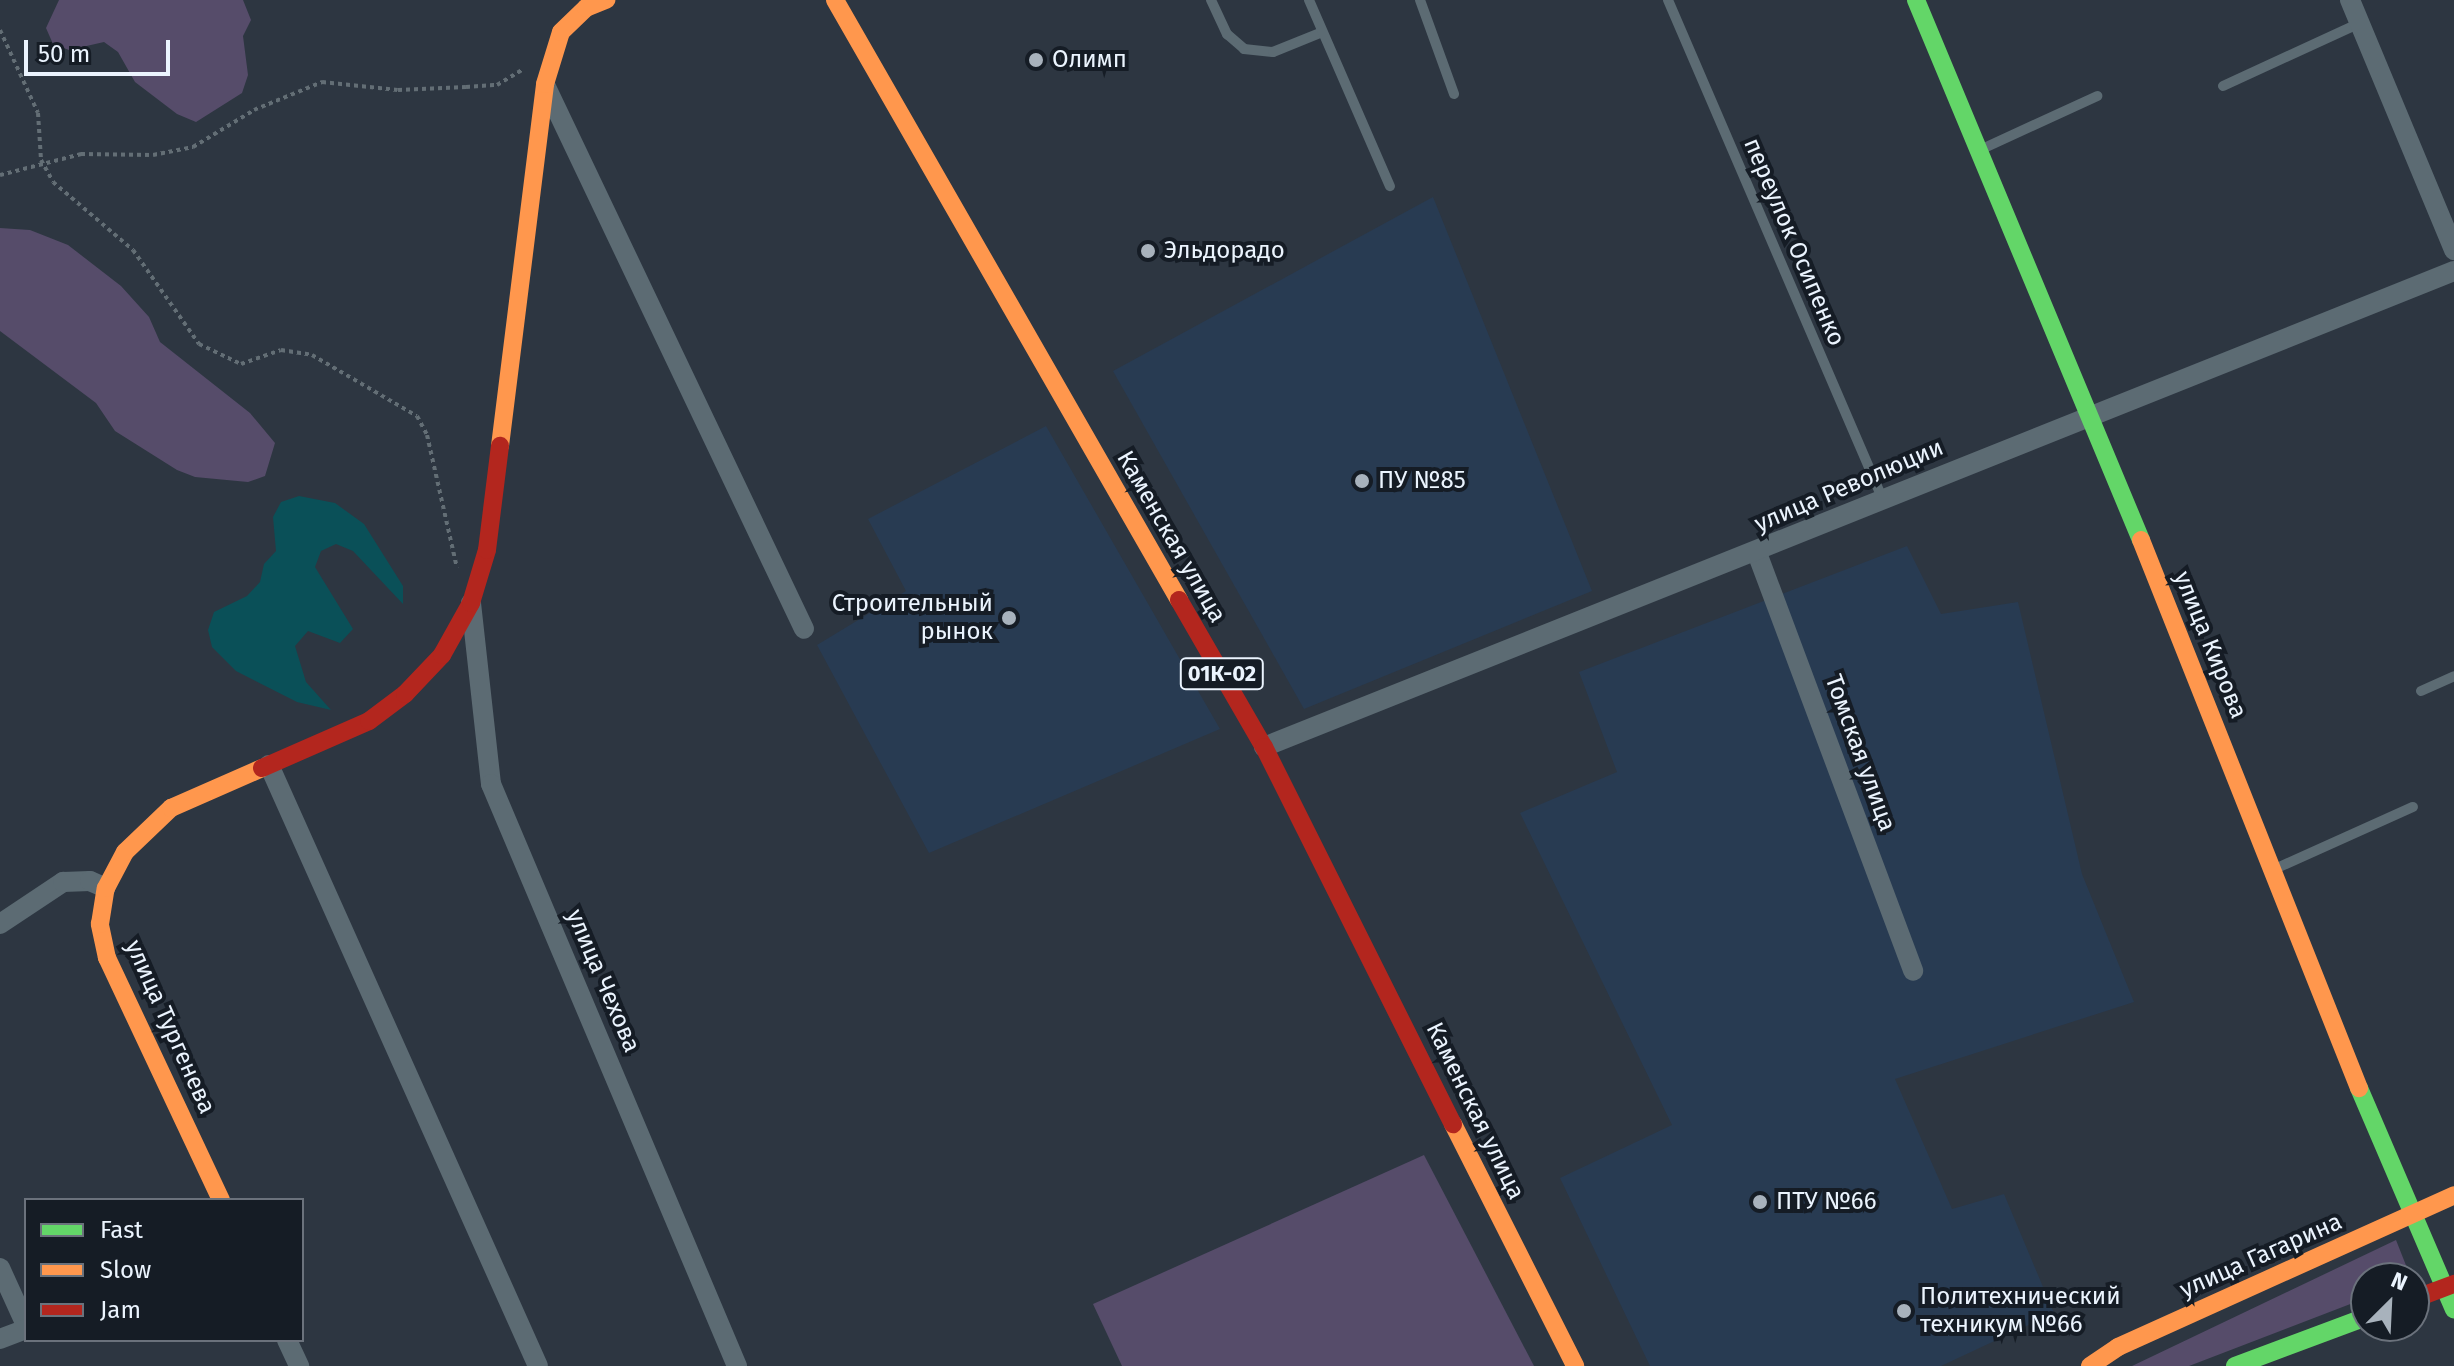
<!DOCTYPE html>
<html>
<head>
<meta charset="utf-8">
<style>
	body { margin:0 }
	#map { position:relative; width:2454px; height:1366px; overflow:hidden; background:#2d3641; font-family:"Fira Sans",sans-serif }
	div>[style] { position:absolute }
	.built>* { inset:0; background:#283b52 }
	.green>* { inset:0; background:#564c6a }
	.water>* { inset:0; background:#0a5058 }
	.path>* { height:4px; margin-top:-2px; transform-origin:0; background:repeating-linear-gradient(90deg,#636e75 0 4px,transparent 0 8px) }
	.lane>* { height:10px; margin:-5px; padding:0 5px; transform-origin:5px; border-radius:5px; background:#5c6b73 }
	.street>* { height:20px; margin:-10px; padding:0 10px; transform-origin:10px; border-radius:10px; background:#5c6b73 }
	.fast>* { height:18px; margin:-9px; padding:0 9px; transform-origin:9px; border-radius:9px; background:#63d668 }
	.slow>* { height:18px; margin:-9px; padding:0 9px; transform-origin:9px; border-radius:9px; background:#ff974d }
	.jam>* { height:18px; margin:-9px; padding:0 9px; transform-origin:9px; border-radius:9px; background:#b3261e }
	.dots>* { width:22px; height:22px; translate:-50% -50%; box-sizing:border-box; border:4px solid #151c25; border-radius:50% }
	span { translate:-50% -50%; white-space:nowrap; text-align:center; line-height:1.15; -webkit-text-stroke:8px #151c25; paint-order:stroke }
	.shield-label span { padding:2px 6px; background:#151c25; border:2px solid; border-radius:6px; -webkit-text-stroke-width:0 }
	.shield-label { font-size:22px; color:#ebf4fe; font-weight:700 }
	.poi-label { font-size:24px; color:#ebf4fe }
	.left { translate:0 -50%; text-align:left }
	.right { translate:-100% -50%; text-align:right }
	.street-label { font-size:24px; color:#ebf4fe }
	.legend { position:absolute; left:24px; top:1198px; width:280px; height:144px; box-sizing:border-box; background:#151c25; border:2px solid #6b727c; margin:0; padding:10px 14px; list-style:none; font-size:24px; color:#ebf4fe }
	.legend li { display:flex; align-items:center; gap:16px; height:40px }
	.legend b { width:40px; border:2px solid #6b727c }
	.north { position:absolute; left:2350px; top:1262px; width:80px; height:80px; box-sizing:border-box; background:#151c25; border:2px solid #6b727c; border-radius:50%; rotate:24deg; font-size:22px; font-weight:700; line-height:32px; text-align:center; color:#ebf4fe }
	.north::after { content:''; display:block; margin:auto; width:28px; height:36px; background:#a8b2bc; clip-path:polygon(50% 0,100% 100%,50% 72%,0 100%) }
	.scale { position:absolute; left:24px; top:40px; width:146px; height:36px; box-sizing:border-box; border:4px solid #ebf4fe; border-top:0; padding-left:10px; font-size:24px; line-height:28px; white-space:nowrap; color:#ebf4fe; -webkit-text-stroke:6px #151c25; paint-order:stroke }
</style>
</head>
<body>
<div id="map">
	<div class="built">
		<div style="clip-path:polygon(1433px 197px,1592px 591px,1304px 709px,1113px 371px)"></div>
		<div style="clip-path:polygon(1046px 426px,1220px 729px,929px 853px,817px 645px,906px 591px,868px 519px)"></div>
		<div style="clip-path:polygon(1907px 546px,1941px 614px,2018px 602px,2082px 874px,2134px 1002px,1895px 1079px,1952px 1209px,2004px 1194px,2054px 1313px,1941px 1366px,1650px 1366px,1560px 1178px,1672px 1125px,1520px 813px,1617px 772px,1579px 672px)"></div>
	</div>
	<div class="green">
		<div style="clip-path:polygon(59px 0,243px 0,251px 20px,243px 36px,248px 75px,242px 93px,196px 122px,177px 114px,135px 82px,118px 52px,104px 42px,69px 50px,53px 44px,46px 28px)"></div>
		<div style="clip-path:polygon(0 228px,30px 230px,68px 245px,121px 286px,149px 317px,160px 342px,250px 413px,275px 443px,265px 476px,248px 482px,195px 477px,177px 470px,115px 431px,96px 403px,0 331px)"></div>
		<div style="clip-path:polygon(1424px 1155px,1534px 1366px,1122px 1366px,1093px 1304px)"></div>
		<div style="clip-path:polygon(2396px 1240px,2411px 1278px,2366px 1278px,2366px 1298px,2189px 1366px,2132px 1366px)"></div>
	</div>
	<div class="water">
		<div style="clip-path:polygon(299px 496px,335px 503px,364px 524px,403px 586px,403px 604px,353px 551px,336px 544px,321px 551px,315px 567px,353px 629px,340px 643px,308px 631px,295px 646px,306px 682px,331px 710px,297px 702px,236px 671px,212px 647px,208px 630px,214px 612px,247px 596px,260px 582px,264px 564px,276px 551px,273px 517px,281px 502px)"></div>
	</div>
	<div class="path">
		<div style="left:0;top:30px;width:91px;rotate:65.4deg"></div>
		<div style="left:38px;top:113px;width:47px;rotate:86.3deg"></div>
		<div style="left:41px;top:160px;width:25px;rotate:61deg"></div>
		<div style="left:53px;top:182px;width:105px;rotate:40.4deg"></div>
		<div style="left:133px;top:250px;width:115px;rotate:54.9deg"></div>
		<div style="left:199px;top:344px;width:47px;rotate:25.5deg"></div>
		<div style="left:241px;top:364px;width:42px;rotate:-19.3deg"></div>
		<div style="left:281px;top:350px;width:31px;rotate:9deg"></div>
		<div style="left:312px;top:355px;width:121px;rotate:30.2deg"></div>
		<div style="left:417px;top:416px;width:21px;rotate:62deg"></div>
		<div style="left:427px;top:435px;width:136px;rotate:77.3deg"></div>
		<div style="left:0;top:175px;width:84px;rotate:-14.5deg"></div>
		<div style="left:81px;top:154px;width:72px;rotate:0.8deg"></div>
		<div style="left:153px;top:155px;width:41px;rotate:-11.3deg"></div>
		<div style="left:193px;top:147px;width:71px;rotate:-31.2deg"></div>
		<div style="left:254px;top:110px;width:74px;rotate:-22.4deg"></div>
		<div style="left:322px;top:82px;width:76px;rotate:6deg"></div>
		<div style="left:398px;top:90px;width:68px;rotate:-2.5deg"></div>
		<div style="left:466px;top:87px;width:31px;rotate:-4deg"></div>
		<div style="left:497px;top:85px;width:31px;rotate:-31deg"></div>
	</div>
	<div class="lane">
		<div style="left:1211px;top:0;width:38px;rotate:65deg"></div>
		<div style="left:1227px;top:34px;width:23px;rotate:41deg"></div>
		<div style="left:1244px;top:49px;width:29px;rotate:6deg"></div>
		<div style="left:1273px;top:52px;width:51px;rotate:-22deg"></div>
		<div style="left:1309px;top:0;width:203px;rotate:66.5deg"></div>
		<div style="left:1420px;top:0;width:100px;rotate:70.1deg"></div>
		<div style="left:1668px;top:0;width:544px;rotate:66.73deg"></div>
		<div style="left:2223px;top:86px;width:151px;rotate:-24.7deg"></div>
		<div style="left:1982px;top:149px;width:127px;rotate:-24.7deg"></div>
		<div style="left:2421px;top:691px;width:36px;rotate:-24deg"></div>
		<div style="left:2277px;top:868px;width:149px;rotate:-24.2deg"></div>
	</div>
	<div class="street">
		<div style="left:2350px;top:0;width:271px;rotate:67.4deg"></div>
		<div style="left:546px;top:87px;width:600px;rotate:64.54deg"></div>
		<div style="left:1757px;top:553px;width:446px;rotate:69.5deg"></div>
		<div style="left:471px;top:603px;width:182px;rotate:83.7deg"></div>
		<div style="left:491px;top:784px;width:632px;rotate:67.09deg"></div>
		<div style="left:1264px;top:747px;width:1282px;rotate:-21.8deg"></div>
		<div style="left:269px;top:765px;width:658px;rotate:65.89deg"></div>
		<div style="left:0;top:924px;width:76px;rotate:-33.7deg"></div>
		<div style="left:63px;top:882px;width:27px;rotate:-2deg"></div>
		<div style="left:90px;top:881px;width:17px;rotate:24deg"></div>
		<div style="left:0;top:1268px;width:63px;rotate:65.5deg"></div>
		<div style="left:0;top:1339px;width:28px;rotate:-21deg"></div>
		<div style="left:287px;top:1340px;width:29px;rotate:65deg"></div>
	</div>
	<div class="fast">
		<div style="left:1916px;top:0;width:585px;rotate:67.38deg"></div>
		<div style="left:2359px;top:1088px;width:241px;rotate:66.8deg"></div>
		<div style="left:2235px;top:1366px;width:140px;rotate:-20.5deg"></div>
	</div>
	<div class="slow">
		<div style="left:835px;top:0;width:692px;rotate:60.17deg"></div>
		<div style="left:500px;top:446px;width:365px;rotate:-82.9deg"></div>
		<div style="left:545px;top:84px;width:54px;rotate:-72.9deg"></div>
		<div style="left:561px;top:32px;width:35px;rotate:-44deg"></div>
		<div style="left:586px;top:8px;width:22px;rotate:-22deg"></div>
		<div style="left:2141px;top:540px;width:590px;rotate:68.31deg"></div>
		<div style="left:1453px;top:1124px;width:271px;rotate:63.2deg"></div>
		<div style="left:221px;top:1200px;width:268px;rotate:-115.2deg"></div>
		<div style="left:107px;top:958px;width:35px;rotate:-102deg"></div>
		<div style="left:100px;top:924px;width:36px;rotate:-81deg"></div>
		<div style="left:106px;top:888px;width:41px;rotate:-62.2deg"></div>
		<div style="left:125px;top:852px;width:64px;rotate:-43.7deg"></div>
		<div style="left:171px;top:808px;width:99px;rotate:-23.7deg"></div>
		<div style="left:2090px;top:1366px;width:34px;rotate:-34deg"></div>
		<div style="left:2118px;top:1347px;width:369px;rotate:-24.3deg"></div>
	</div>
	<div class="jam">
		<div style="left:1179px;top:600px;width:170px;rotate:60deg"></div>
		<div style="left:1264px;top:747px;width:422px;rotate:63.4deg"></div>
		<div style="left:262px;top:768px;width:117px;rotate:-23.7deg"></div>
		<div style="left:369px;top:721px;width:45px;rotate:-36.9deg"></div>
		<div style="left:405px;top:694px;width:54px;rotate:-46.5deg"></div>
		<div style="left:442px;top:655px;width:60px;rotate:-60.9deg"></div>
		<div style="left:471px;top:603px;width:55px;rotate:-73.2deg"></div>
		<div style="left:487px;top:550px;width:105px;rotate:-82.9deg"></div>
		<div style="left:2414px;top:1299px;width:43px;rotate:-20.6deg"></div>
	</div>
	<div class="dots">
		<div style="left:1036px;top:60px;background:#a8b2bc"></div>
		<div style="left:1148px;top:251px;background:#a8b2bc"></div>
		<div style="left:1362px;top:481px;background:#a8b2bc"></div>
		<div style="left:1009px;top:618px;background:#a8b2bc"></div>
		<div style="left:1760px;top:1202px;background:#a8b2bc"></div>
		<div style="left:1904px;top:1311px;background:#a8b2bc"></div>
	</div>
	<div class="shield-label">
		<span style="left:1222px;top:674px">01К-02</span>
	</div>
	<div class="poi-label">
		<span class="left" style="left:1052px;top:60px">Олимп</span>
		<span class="left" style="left:1164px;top:251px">Эльдорадо</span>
		<span class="left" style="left:1378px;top:481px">ПУ №85</span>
		<span class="right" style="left:993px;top:618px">Строительный<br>рынок</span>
		<span class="left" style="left:1776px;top:1202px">ПТУ №66</span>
		<span class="left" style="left:1920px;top:1311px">Политехнический<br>техникум №66</span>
	</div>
	<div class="street-label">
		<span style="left:1794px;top:242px;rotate:67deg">переулок Осипенко</span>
		<span style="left:1849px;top:486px;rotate:-23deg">улица Революции</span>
		<span style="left:1171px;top:537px;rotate:60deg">Каменская улица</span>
		<span style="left:2210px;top:645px;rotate:68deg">улица Кирова</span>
		<span style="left:1860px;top:753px;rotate:70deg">Томская улица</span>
		<span style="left:603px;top:981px;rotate:67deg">улица Чехова</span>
		<span style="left:170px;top:1027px;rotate:66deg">улица Тургенева</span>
		<span style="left:1475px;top:1111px;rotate:64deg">Каменская улица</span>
		<span style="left:2261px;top:1256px;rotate:-24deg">улица Гагарина</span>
	</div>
	<ul class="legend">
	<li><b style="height:10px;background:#63d668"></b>Fast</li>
	<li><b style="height:10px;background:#ff974d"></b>Slow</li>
	<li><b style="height:10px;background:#b3261e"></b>Jam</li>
	</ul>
	<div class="north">N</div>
	<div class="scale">50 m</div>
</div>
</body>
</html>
